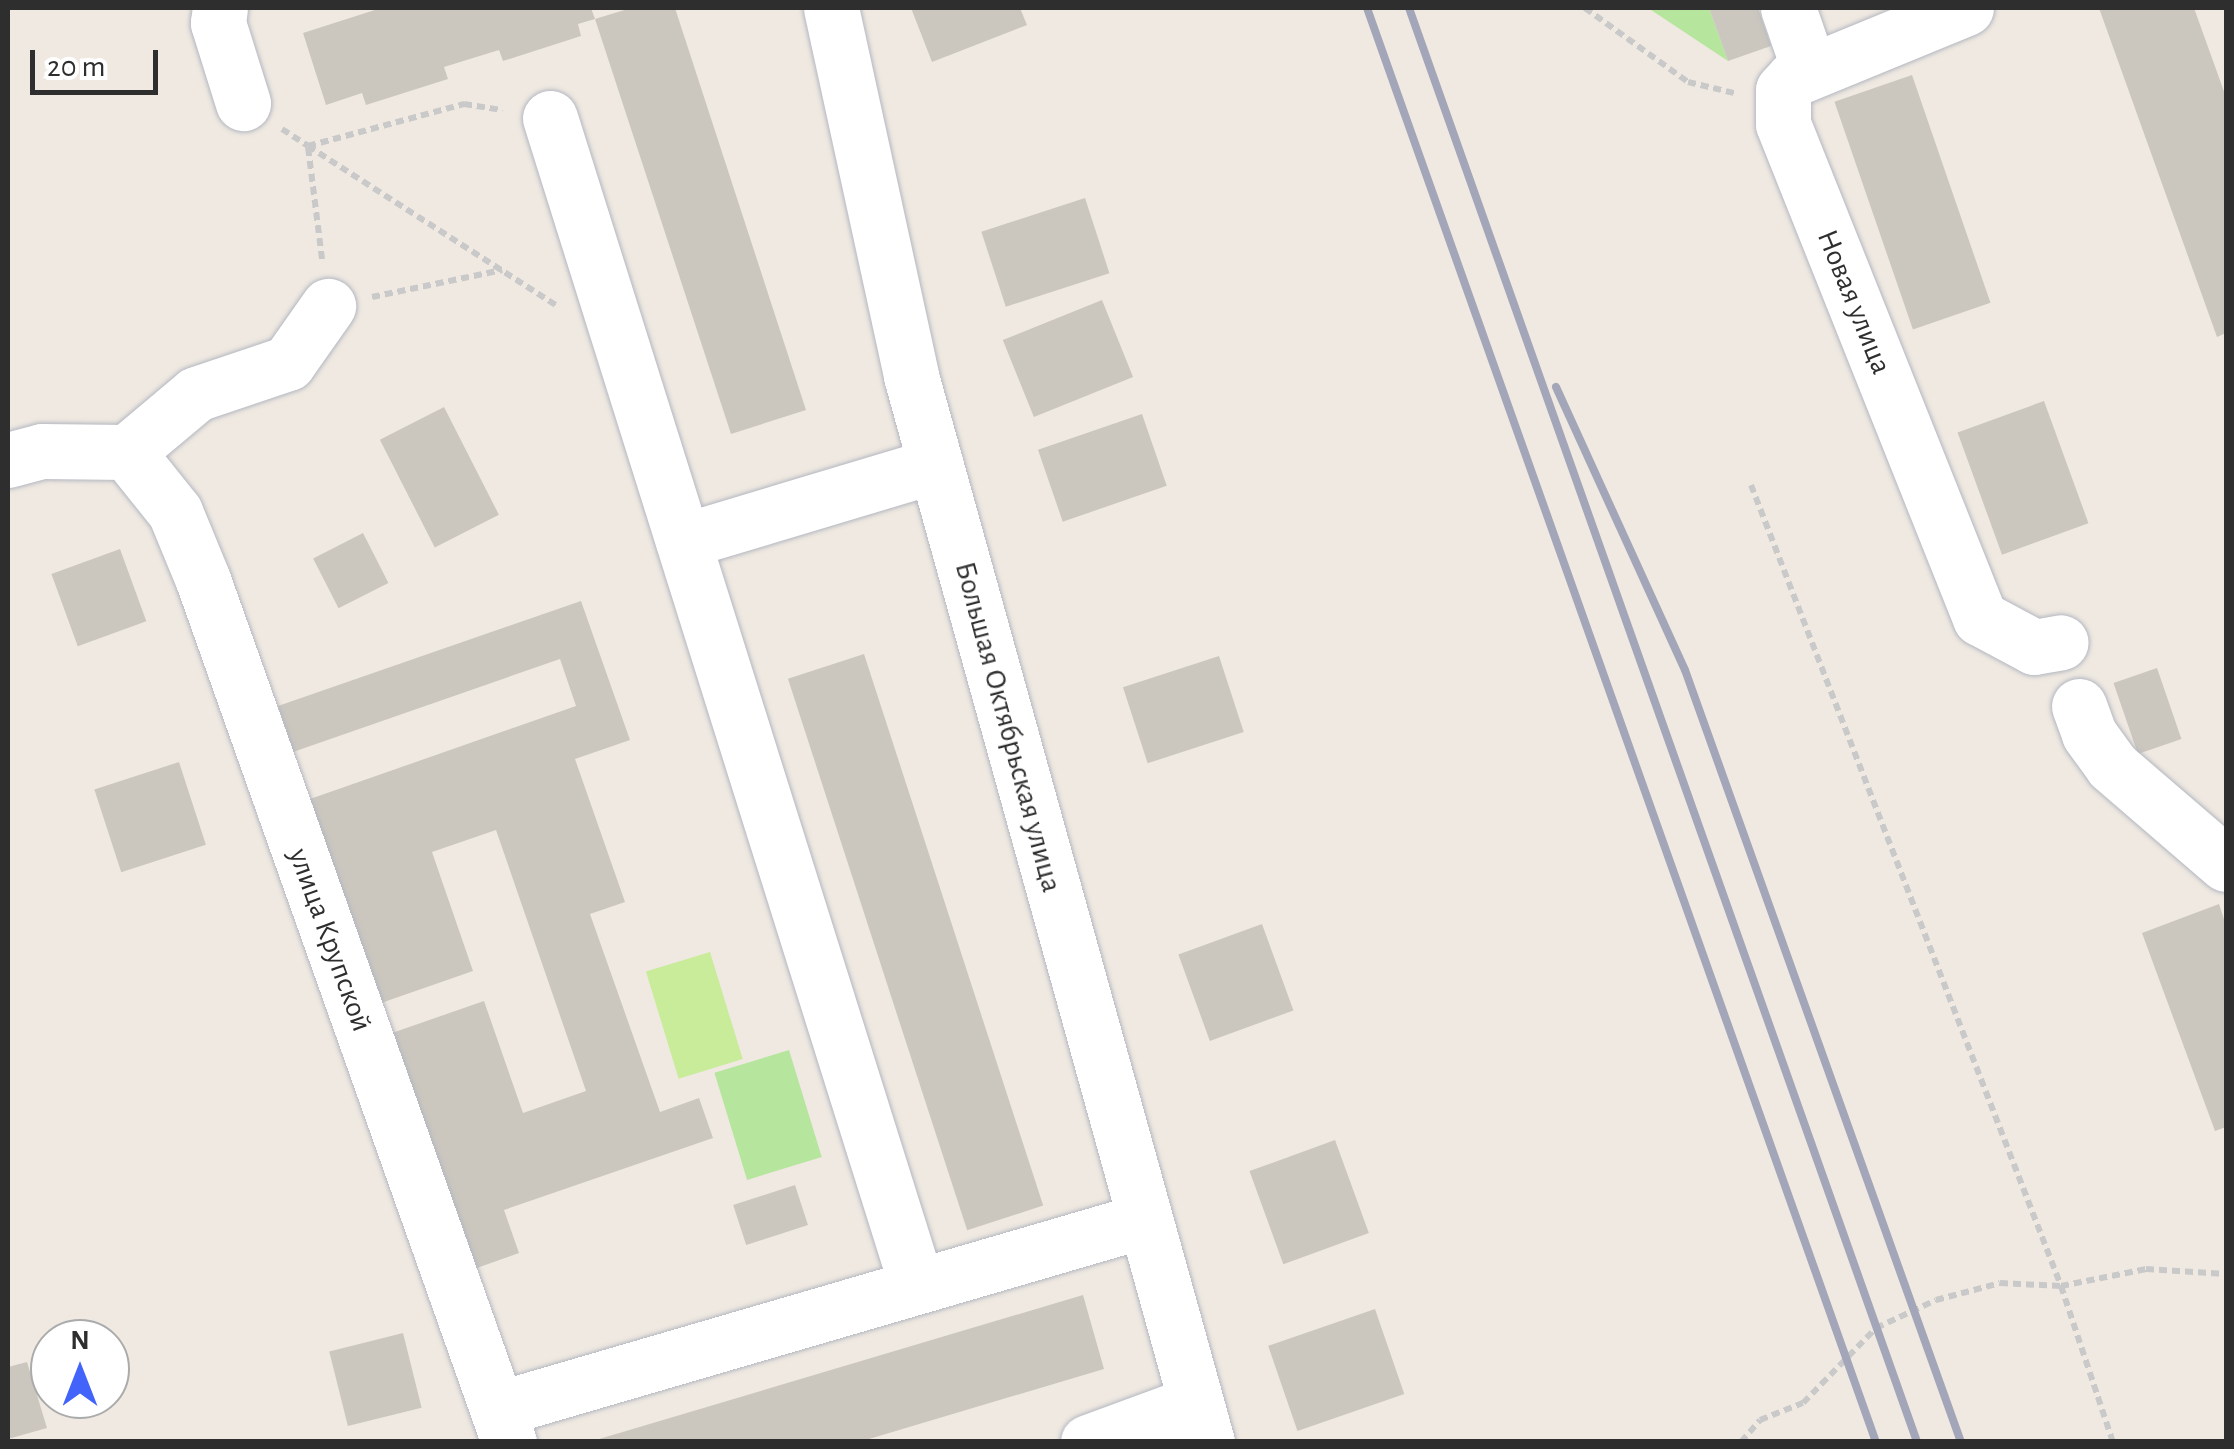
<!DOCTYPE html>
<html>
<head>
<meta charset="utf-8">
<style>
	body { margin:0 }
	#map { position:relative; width:2234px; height:1449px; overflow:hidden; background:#efe9e1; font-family:"Alegreya Sans",sans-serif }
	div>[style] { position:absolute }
	.green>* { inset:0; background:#b6e59e; transform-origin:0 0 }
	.pitch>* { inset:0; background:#c9ec9a; transform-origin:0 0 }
	.building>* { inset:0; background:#cbc7bf; transform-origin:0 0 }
	.path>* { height:6px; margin-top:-3px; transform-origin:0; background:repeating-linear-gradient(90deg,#c9c9c9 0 8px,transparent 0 13px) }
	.roads { filter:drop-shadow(0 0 2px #b4b7c1) drop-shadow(0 0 2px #b4b7c1) }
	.minor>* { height:55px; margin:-27.5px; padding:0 27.5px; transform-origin:27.5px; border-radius:27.5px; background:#fff }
	.rail>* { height:8px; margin:-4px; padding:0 4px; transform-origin:4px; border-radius:4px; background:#a3a6b8 }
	span { translate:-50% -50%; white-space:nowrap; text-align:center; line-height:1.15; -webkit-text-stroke:9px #fff; paint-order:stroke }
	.street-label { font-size:30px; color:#2e2e2e }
	.frame { position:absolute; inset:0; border:10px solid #2e2e2e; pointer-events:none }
	.north { position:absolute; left:30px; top:1319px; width:100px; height:100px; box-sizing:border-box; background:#fff; border:2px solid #ababab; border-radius:50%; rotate:0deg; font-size:28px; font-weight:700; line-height:40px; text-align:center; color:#2e2e2e }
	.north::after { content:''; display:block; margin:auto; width:35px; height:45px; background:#4264fb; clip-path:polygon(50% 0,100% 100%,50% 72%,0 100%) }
	.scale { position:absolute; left:30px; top:50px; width:128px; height:45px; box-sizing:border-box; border:5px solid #2e2e2e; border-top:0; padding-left:12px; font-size:30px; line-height:35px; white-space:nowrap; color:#2e2e2e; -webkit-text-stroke:8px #fff; paint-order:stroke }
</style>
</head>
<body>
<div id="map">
	<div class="green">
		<div style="clip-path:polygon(1648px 8px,1709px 8px,1728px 61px)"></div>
		<div style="left:789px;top:1050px;width:112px;height:78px;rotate:73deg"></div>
	</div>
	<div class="pitch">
		<div style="left:710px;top:952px;width:112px;height:67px;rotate:73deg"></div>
	</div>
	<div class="building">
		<div style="clip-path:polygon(381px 8px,591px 8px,595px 19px,578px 24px,581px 36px,503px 61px,499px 50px,444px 67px,448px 79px,366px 105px,362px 93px,326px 105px,303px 33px)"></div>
		<div style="clip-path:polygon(631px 8px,675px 8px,806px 410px,731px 434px,595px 19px)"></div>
		<div style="clip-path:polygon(911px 8px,1020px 8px,1027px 25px,932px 62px)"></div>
		<div style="clip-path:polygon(1709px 8px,1758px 8px,1771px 46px,1728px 61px)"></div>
		<div style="clip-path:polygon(2099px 8px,2194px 8px,2226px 97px,2226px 333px,2217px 337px)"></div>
		<div style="left:1912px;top:75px;width:241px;height:82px;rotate:71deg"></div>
		<div style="left:1085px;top:198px;width:79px;height:109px;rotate:72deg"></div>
		<div style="left:1102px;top:300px;width:83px;height:107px;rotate:68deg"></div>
		<div style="left:2044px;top:401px;width:130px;height:92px;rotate:70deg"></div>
		<div style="left:444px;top:407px;width:121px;height:72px;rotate:63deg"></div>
		<div style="left:1142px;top:414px;width:76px;height:110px;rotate:71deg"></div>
		<div style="left:363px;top:533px;width:56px;height:56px;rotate:63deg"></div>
		<div style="left:120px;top:549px;width:77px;height:73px;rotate:70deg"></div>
		<div style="clip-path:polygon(581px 601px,630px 740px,575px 759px,625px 902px,590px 914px,660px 1112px,699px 1098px,713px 1138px,504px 1210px,519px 1253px,474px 1269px,392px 1033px,484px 1001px,523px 1113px,586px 1091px,496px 830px,432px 852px,473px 971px,381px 1003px,310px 799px,576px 706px,560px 659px,293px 752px,278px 706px)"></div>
		<div style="left:864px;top:654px;width:580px;height:80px;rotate:72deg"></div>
		<div style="left:1219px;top:656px;width:80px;height:101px;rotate:72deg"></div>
		<div style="left:2157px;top:668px;width:75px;height:46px;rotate:71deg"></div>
		<div style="left:179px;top:762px;width:87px;height:89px;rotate:72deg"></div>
		<div style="clip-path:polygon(2219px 904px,2226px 925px,2226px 1127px,2215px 1131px,2142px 933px)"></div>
		<div style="left:1262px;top:924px;width:92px;height:89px;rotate:70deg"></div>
		<div style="left:1335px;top:1140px;width:99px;height:91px;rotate:70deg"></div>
		<div style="left:795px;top:1185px;width:42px;height:65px;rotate:72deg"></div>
		<div style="clip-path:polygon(1083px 1295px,1104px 1369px,859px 1442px,589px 1442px)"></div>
		<div style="left:1375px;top:1309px;width:90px;height:113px;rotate:71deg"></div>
		<div style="left:403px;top:1333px;width:77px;height:76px;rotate:76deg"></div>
		<div style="clip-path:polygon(27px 1362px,47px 1428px,8px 1439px,8px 1367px)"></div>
	</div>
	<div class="path">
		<div style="left:1585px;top:8px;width:127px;rotate:35.7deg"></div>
		<div style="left:1688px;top:82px;width:51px;rotate:13.5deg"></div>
		<div style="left:282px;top:129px;width:31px;rotate:33deg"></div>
		<div style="left:308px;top:146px;width:162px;rotate:-15.1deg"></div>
		<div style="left:464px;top:104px;width:39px;rotate:9deg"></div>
		<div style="left:322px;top:259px;width:114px;rotate:-97.1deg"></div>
		<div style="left:308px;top:146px;width:298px;rotate:32.7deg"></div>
		<div style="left:372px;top:297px;width:133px;rotate:-11.7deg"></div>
		<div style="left:1751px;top:485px;width:859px;rotate:68.84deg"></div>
		<div style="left:2061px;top:1286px;width:164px;rotate:71.6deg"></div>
		<div style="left:1741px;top:1442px;width:29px;rotate:-49deg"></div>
		<div style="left:1760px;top:1420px;width:46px;rotate:-21.6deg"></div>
		<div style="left:1803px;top:1403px;width:105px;rotate:-45.8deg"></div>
		<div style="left:1876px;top:1328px;width:66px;rotate:-25deg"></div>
		<div style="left:1936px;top:1300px;width:66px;rotate:-14.9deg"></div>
		<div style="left:2000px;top:1283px;width:61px;rotate:2.8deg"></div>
		<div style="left:2061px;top:1286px;width:87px;rotate:-11.3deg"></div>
		<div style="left:2146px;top:1269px;width:80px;rotate:3.6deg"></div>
	</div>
	<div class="roads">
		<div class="minor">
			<div style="left:220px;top:8px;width:15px;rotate:98deg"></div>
			<div style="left:218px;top:23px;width:84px;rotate:72.6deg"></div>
			<div style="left:831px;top:8px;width:377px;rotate:77.7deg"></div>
			<div style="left:911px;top:376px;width:1106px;rotate:74.48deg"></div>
			<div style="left:1788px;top:8px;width:65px;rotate:71deg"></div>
			<div style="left:1966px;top:8px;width:187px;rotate:157.7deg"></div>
			<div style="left:1793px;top:79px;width:15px;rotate:132deg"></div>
			<div style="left:1783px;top:90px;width:34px;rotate:90deg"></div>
			<div style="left:1783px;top:124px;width:532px;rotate:68.26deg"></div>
			<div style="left:1980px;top:618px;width:61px;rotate:28.2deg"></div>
			<div style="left:2034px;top:647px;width:27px;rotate:-10deg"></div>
			<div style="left:550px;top:118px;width:1224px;rotate:72.56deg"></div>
			<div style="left:127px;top:452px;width:77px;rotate:51.3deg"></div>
			<div style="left:175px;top:512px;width:74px;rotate:67.6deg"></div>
			<div style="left:203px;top:580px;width:915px;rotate:70.46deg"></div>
			<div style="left:127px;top:452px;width:90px;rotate:-40deg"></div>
			<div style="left:196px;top:394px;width:97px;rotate:-18.6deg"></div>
			<div style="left:288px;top:363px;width:70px;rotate:-54.9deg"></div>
			<div style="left:8px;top:460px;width:35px;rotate:-15deg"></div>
			<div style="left:42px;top:451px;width:85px;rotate:0.7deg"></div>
			<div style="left:683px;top:541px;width:264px;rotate:-16.7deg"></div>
			<div style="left:2079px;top:706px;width:30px;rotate:70deg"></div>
			<div style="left:2089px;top:734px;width:39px;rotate:54deg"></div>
			<div style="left:2112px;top:766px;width:150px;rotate:40.7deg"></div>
			<div style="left:498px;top:1409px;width:674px;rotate:-16.28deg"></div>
			<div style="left:1088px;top:1442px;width:113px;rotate:-20.2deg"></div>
		</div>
	</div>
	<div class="rail">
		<div style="left:1367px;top:8px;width:1522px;rotate:70.46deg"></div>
		<div style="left:1409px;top:8px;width:1521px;rotate:70.49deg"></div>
		<div style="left:1556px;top:387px;width:311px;rotate:65.5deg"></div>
		<div style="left:1685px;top:670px;width:820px;rotate:70.33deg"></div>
	</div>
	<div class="street-label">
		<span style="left:1854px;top:302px;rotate:68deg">Новая улица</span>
		<span style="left:1008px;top:727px;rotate:75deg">Большая Октябрьская улица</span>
		<span style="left:330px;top:940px;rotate:70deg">улица Крупской</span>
	</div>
	<div class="frame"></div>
	<div class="north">N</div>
	<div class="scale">20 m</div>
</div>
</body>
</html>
